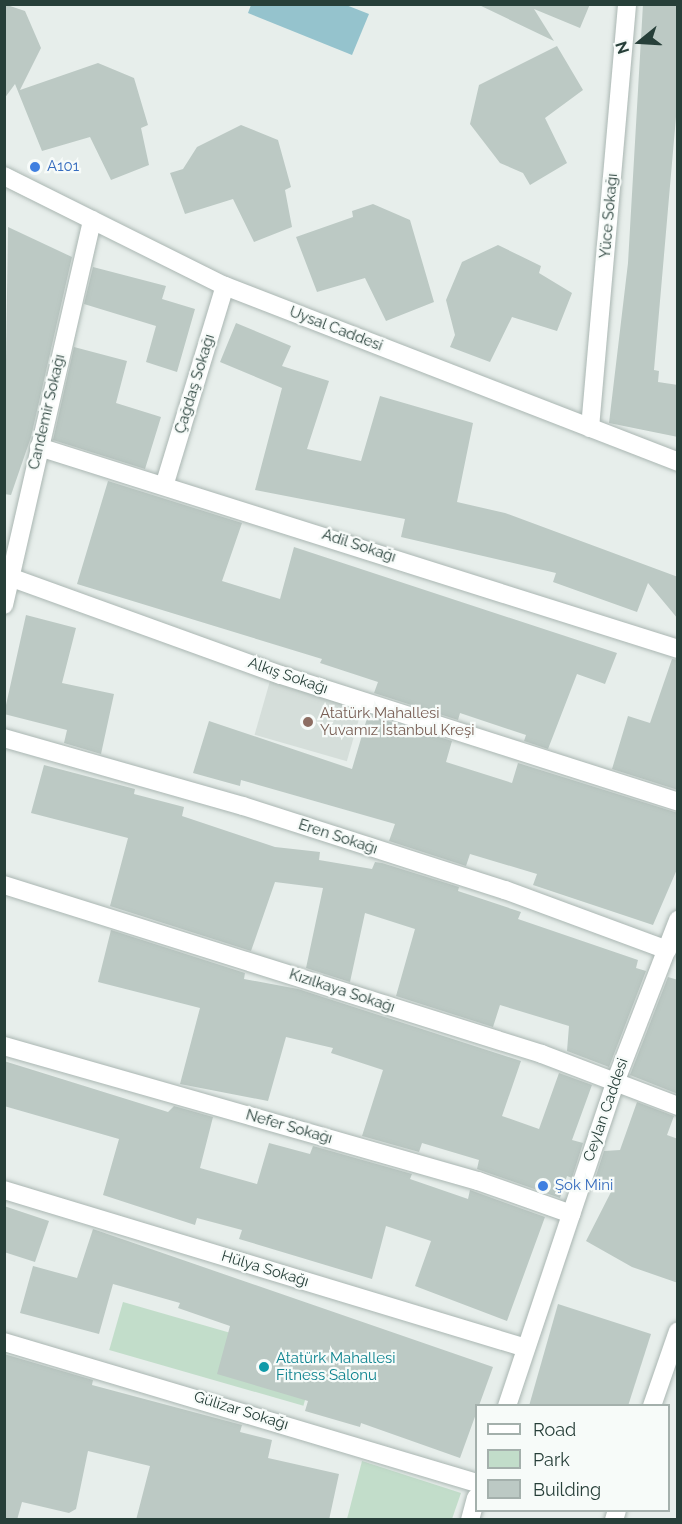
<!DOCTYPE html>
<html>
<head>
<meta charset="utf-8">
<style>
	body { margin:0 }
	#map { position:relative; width:682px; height:1524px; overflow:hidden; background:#e7eeeb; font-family:Raleway,sans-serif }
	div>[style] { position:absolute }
	.built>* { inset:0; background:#d5deda; transform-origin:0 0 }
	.green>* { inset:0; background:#c2ddca; transform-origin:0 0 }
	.water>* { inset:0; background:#95c3cd }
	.building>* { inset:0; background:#bcc9c4 }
	.roads { filter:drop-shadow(0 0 2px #aab6b2) drop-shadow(0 0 2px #aab6b2) }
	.minor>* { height:18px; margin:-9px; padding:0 9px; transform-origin:9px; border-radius:9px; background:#fff }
	.dots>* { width:16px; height:16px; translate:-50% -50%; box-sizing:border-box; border:3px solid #f7fbf9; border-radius:50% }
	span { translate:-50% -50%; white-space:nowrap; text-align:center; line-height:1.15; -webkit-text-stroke:4.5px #f7fbf9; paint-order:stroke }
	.shop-label { font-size:15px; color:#366cbe }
	.left { translate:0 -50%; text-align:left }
	.street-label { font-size:15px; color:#273f39 }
	.education-label { font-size:15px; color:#785e54 }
	.culture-label { font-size:15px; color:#0d838f }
	.frame { position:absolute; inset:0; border:6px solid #273f39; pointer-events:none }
	.legend { position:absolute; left:475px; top:1404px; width:195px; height:108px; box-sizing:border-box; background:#f7fbf9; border:2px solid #a4b0ac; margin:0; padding:8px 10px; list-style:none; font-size:18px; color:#273f39 }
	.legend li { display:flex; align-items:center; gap:12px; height:30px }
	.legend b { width:30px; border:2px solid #a4b0ac }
	.north { position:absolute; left:610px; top:12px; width:60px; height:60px; -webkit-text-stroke:4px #f7fbf9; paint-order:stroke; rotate:252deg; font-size:16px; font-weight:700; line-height:24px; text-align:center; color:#273f39 }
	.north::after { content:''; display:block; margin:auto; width:21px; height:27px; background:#273f39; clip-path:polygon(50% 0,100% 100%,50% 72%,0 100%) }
</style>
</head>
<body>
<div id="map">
	<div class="built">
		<div style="left:270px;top:681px;width:96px;height:56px;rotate:16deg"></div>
	</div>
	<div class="green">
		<div style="left:123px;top:1302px;width:202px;height:50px;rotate:16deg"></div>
		<div style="clip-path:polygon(362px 1461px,461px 1493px,452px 1519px,347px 1519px)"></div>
	</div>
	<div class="water">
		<div style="clip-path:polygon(346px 5px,369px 14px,352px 55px,248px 13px,251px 5px)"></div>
	</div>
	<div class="building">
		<div style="clip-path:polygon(4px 4px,25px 11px,41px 48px,20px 90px,98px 63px,134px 78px,148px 125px,141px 128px,149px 165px,111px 180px,90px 137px,42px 151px,15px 84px,4px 99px)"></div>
		<div style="clip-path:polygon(477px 4px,590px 4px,580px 28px,534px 9px,554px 41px)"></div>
		<div style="clip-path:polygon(643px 4px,678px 4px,676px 117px,654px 370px,659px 371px,658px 382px,678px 385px,678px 437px,609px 423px,628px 263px)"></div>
		<div style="clip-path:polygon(557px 46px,583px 90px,545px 118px,567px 163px,530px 185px,523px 173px,500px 163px,470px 124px,479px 85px)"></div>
		<div style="clip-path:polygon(241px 125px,278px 140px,291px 187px,285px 190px,292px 227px,254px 242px,233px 199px,185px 214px,170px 173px,183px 169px,197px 147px)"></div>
		<div style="clip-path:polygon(373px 204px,410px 220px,434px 302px,386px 321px,365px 278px,317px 292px,296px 237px,353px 217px,352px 211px)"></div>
		<div style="clip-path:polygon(8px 227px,72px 257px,31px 437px,11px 495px,4px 494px)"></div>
		<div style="clip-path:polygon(498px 245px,541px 266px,539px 273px,572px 293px,557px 331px,512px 317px,490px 362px,450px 347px,455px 335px,446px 300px,462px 262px)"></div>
		<div style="clip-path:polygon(93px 267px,166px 286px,162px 299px,195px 309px,177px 372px,146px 362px,156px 326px,84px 304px)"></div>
		<div style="clip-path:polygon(236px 323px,291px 346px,282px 366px,329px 381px,307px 449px,361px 461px,380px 396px,473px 423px,457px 502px,505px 513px,678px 577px,678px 619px,648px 583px,637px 612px,553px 582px,556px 573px,401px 537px,405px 519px,255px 490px,282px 388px,220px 362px)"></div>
		<div style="clip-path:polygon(74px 347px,127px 361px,116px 403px,161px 417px,145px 469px,53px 440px)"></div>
		<div style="clip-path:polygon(108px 481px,242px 523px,222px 581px,280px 599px,294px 547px,617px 653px,605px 684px,577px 674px,548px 749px,524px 741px,526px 735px,460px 713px,458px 720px,374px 693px,378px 682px,320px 663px,322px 659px,77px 584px)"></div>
		<div style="clip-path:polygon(26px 615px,76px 628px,62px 683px,114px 694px,101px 754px,64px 743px,67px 730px,4px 714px)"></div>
		<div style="clip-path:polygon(672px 659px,678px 660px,678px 790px,612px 769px,628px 716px,650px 723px)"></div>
		<div style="clip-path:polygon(368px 715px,452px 741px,446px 762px,512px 783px,518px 763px,678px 813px,678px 867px,653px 925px,533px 885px,537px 874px,470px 854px,466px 866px,389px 841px,395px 824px,241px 780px,240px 786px,193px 773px,209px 721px,352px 769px)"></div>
		<div style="clip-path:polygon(44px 765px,135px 789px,134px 794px,184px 807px,182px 816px,275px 847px,320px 852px,319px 860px,372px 869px,375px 862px,382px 863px,459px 887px,458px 891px,521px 912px,518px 919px,638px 960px,636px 968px,646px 971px,609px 1067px,567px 1051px,569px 1026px,500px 1005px,493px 1027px,396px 996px,415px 929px,365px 913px,350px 982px,306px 968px,323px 888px,275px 882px,251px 951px,110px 906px,128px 838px,31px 813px)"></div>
		<div style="clip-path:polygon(111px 930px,245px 973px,244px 979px,298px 989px,521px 1061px,502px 1116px,539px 1129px,559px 1073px,592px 1085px,572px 1140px,583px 1143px,572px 1178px,567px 1176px,560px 1198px,477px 1169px,479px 1160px,422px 1143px,419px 1152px,362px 1136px,383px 1070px,331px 1053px,333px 1048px,286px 1037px,268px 1101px,180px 1084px,200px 1008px,98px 982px)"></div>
		<div style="clip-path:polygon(668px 977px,678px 980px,678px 1094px,630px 1075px)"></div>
		<div style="clip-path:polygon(4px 1061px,168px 1112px,174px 1106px,213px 1117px,200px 1168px,257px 1184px,269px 1143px,310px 1154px,313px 1146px,412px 1174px,410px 1179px,468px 1199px,470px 1190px,545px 1217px,507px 1321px,415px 1286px,431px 1241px,386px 1226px,372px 1279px,239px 1239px,242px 1230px,197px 1218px,195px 1225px,103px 1195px,119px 1139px,4px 1106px)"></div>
		<div style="clip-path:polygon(637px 1102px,674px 1116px,667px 1135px,678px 1139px,678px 1283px,632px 1267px,586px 1241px,611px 1192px,593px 1185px,604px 1151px,620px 1150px)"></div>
		<div style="clip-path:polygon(4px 1206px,49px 1221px,35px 1262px,4px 1252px)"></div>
		<div style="clip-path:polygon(93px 1229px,493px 1367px,460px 1458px,361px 1423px,360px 1427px,305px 1411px,308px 1401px,217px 1374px,230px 1326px,178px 1308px,180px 1303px,113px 1284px,99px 1334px,20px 1313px,33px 1266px,77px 1278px)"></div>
		<div style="clip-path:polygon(558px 1304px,651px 1334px,628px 1406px,529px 1406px)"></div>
		<div style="clip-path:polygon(4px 1354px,93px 1380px,92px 1385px,242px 1425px,240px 1432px,272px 1440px,268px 1458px,339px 1474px,329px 1520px,136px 1520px,150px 1466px,88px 1451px,76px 1509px,69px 1513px,22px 1502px,17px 1520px,4px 1520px)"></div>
	</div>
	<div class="roads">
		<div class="minor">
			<div style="left:4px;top:176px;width:247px;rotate:26.5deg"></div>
			<div style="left:225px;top:286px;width:486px;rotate:21.2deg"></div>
			<div style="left:590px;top:428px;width:426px;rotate:-85deg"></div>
			<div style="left:39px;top:447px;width:670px;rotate:17.54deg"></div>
			<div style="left:165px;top:483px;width:206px;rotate:-73.1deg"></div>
			<div style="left:4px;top:575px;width:294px;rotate:19.9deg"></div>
			<div style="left:281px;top:675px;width:417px;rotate:17.7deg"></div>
			<div style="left:4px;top:605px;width:395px;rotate:-77.1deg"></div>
			<div style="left:4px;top:738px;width:248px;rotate:15.9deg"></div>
			<div style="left:243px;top:806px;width:275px;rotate:17.8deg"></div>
			<div style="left:505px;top:890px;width:173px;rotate:20.3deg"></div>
			<div style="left:4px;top:885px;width:564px;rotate:17.44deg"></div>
			<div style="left:542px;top:1054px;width:146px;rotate:20.9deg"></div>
			<div style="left:4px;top:1046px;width:493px;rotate:15.9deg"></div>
			<div style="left:478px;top:1181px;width:99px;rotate:19.5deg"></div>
			<div style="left:4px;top:1190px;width:545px;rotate:16.84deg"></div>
			<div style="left:4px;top:1342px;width:493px;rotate:16.6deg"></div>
			<div style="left:507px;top:1406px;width:344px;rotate:-71.5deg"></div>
			<div style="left:616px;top:1080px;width:172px;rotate:-68.8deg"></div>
			<div style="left:652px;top:1406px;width:79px;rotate:-70.9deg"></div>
			<div style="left:470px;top:1520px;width:23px;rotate:-75deg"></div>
			<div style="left:614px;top:1520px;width:10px;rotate:-73deg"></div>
		</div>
	</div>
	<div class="dots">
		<div style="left:35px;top:167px;background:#3f7fe0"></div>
		<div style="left:308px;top:722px;background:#8d6e63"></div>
		<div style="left:543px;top:1186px;background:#3f7fe0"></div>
		<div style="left:264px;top:1367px;background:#0f9aa8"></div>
	</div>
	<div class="shop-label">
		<span class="left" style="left:47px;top:167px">A101</span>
		<span class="left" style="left:555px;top:1186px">Şok Mini</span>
	</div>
	<div class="street-label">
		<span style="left:609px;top:216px;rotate:-85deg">Yüce Sokağı</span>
		<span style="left:336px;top:329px;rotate:21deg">Uysal Caddesi</span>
		<span style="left:195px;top:384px;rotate:-73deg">Çağdaş Sokağı</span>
		<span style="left:47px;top:412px;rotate:-77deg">Candemir Sokağı</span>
		<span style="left:359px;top:546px;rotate:18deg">Adil Sokağı</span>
		<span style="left:288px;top:676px;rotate:19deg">Alkış Sokağı</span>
		<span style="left:338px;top:837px;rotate:18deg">Eren Sokağı</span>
		<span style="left:342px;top:991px;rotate:18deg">Kızılkaya Sokağı</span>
		<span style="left:606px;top:1110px;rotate:-71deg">Ceylan Caddesi</span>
		<span style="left:289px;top:1127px;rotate:16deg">Nefer Sokağı</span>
		<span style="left:265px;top:1269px;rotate:17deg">Hülya Sokağı</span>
		<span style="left:241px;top:1411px;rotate:17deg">Gülizar Sokağı</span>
	</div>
	<div class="education-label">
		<span class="left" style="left:320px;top:722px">Atatürk Mahallesi<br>Yuvamız İstanbul Kreşi</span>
	</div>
	<div class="culture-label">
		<span class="left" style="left:276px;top:1367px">Atatürk Mahallesi<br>Fitness Salonu</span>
	</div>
	<div class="frame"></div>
	<ul class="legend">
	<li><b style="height:8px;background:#fff"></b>Road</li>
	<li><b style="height:16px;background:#c2ddca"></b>Park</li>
	<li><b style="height:16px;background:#bcc9c4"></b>Building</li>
	</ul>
	<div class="north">N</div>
</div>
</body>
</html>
